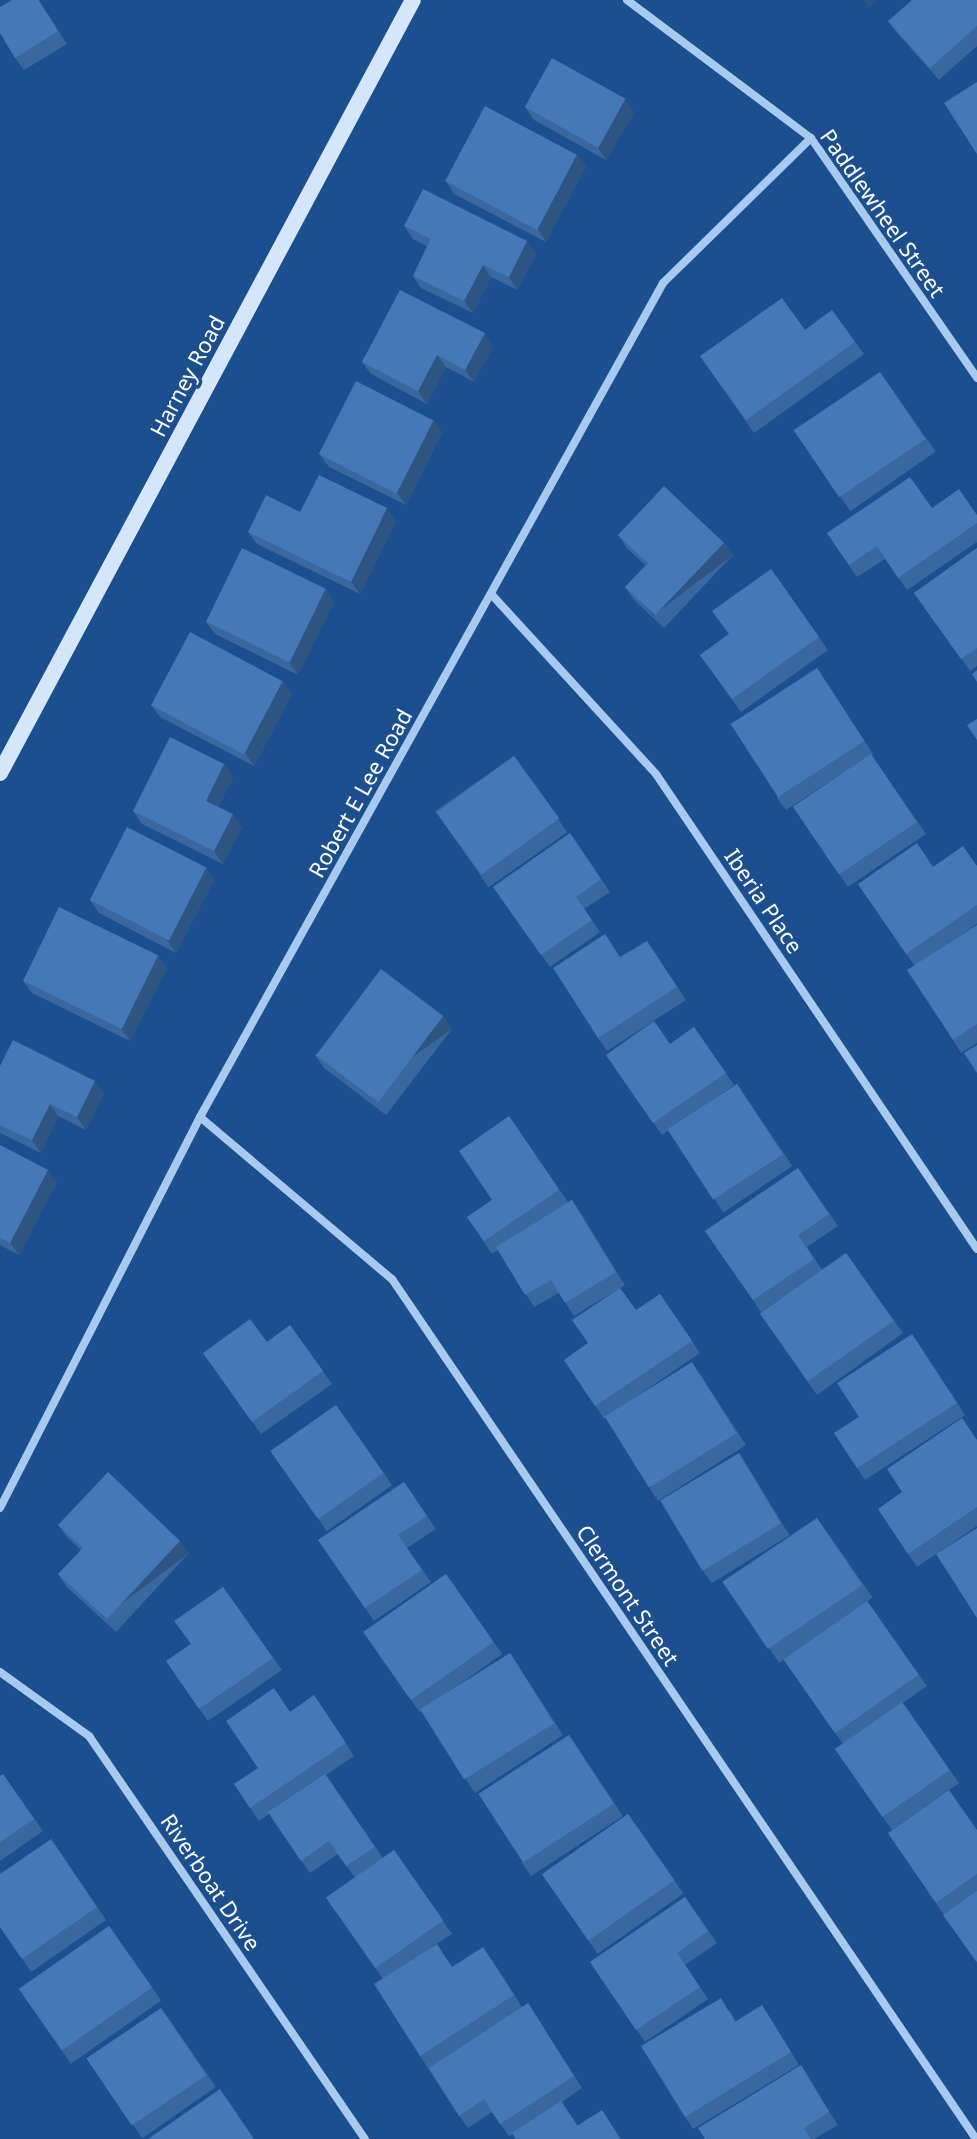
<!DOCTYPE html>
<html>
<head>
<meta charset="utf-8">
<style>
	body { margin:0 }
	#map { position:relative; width:977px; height:2139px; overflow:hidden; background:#1b4f8f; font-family:"Noto Sans",sans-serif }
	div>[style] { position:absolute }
	.street>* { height:8px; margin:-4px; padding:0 4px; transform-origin:4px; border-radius:4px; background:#a9c9ee }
	.secondary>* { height:16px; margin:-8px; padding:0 8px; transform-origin:8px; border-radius:8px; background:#d6e6fa }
	.wall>* { inset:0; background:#3a679d; transform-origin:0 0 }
	.shaded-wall>* { inset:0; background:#305480; transform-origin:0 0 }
	.building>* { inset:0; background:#4478b7; transform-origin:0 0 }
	span { translate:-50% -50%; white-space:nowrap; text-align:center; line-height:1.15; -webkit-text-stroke:7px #1b4f8f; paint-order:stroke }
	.street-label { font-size:22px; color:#fff }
</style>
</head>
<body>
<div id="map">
	<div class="street">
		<div style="left:627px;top:0;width:230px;rotate:36.9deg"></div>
		<div style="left:811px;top:138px;width:292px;rotate:55.3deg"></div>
		<div style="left:492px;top:595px;width:243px;rotate:47.5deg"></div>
		<div style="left:656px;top:774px;width:573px;rotate:55.95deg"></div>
		<div style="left:200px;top:1117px;width:251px;rotate:40.2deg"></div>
		<div style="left:392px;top:1279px;width:1040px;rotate:55.82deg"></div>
		<div style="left:0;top:1508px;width:439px;rotate:-62.9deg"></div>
		<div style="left:200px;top:1117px;width:954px;rotate:-60.96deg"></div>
		<div style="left:663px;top:283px;width:207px;rotate:-44.4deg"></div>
		<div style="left:0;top:1672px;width:110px;rotate:35.7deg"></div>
		<div style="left:89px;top:1736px;width:488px;rotate:55.6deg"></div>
	</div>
	<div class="secondary">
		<div style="left:0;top:773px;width:876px;rotate:-61.89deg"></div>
	</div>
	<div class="wall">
		<div style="clip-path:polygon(12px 0,39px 0,67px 44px,24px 70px,15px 58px)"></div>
		<div style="clip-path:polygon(977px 0,977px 46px,939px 80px,897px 33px,888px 21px)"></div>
		<div style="clip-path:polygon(525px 107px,634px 112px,606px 160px,534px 120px)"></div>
		<div style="clip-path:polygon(586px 166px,546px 242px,454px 194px,446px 181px)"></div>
		<div style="clip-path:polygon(404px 226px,527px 241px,536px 254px,517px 290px,491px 277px,473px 313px,421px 288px,413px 276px,427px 246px,413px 239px)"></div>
		<div style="clip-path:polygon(832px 310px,864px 354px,754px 433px,700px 356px,805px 330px)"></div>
		<div style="clip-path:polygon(493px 346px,474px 382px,446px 367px,427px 404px,371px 374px,362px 362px)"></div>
		<div style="left:880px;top:372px;width:97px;height:104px;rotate:55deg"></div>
		<div style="clip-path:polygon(442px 432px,406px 505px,329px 467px,320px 455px)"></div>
		<div style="clip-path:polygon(932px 508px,977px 515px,977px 542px,907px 590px,885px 559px,857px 577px,827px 533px)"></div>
		<div style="clip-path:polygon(300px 512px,396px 521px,360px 594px,257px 544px,248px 532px)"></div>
		<div style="clip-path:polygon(618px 535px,724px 543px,733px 555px,664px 628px,634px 600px,625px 587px,646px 566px,627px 548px)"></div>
		<div style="clip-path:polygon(977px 548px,977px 666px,970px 671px,914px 593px)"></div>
		<div style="clip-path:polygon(771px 569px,828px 650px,741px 712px,700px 655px,729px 634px)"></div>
		<div style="clip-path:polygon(325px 589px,334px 602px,298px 675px,215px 634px,206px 622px)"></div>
		<div style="clip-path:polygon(817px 668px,873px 754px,871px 755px,926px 834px,848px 887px,793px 807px,847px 770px,786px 810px,777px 798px)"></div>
		<div style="clip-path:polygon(292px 694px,254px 766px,160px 717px,151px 705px)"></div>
		<div style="left:514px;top:756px;width:93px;height:96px;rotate:55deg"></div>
		<div style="clip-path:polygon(224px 764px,233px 777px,218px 807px,242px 827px,223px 864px,142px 824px,133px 811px)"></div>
		<div style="clip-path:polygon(570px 833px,610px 892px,584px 909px,600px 932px,550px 967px,493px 887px)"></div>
		<div style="clip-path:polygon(977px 866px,977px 924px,945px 945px,977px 925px,977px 1043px,961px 1053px,953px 1040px,914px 965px,858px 884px)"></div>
		<div style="clip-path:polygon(206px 868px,214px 880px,176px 953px,99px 913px,90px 900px)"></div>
		<div style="clip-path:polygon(655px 953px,686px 1000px,607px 1051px,598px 1038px,621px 957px)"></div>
		<div style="clip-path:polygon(158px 956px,167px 968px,130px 1041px,32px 993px,23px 981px)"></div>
		<div style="clip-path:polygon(443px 1016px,452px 1029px,386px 1115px,324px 1068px,315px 1055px)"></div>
		<div style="clip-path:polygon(694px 1027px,734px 1085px,662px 1135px,606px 1055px,670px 1044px)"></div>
		<div style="clip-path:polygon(0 1066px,104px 1093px,86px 1130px,58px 1116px,41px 1153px,0 1133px)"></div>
		<div style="left:737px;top:1084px;width:99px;height:83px;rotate:56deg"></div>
		<div style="clip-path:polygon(509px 1116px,568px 1202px,572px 1200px,581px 1213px,625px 1285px,620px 1288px,636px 1310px,660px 1294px,700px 1353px,604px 1419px,564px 1360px,588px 1343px,615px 1291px,574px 1316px,559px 1293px,534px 1307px,498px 1250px,492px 1254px,467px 1217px,492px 1200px)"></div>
		<div style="clip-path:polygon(0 1145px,48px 1170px,57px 1182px,19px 1255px,0 1245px)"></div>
		<div style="clip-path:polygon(798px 1168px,838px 1226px,807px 1247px,822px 1270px,846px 1253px,903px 1333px,817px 1395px,760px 1314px,786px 1295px,761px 1312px,705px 1231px)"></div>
		<div style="clip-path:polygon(290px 1325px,332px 1384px,261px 1434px,203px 1353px,267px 1342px)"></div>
		<div style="clip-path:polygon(912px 1334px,965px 1415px,865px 1480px,834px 1433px,859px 1417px)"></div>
		<div style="clip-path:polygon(700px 1374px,746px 1445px,658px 1501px,650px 1489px)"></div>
		<div style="left:336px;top:1405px;width:98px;height:80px;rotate:55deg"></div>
		<div style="clip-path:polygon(977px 1440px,977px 1526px,917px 1567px,878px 1509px)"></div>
		<div style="clip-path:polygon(739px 1453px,790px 1535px,712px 1583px,703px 1571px)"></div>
		<div style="clip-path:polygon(404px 1482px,436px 1529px,407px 1548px,431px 1582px,374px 1621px,318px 1540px)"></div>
		<div style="left:817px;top:1518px;width:97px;height:114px;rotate:55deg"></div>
		<div style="clip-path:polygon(58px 1525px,180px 1541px,189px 1553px,116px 1632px,67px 1587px,58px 1574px,81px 1550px,67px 1537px)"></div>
		<div style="left:446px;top:1574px;width:98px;height:101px;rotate:55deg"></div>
		<div style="clip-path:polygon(223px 1587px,282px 1670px,208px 1721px,166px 1661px,191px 1644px)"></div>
		<div style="clip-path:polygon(867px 1601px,927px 1686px,903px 1703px,959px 1783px,892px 1830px,835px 1749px,843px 1744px,784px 1660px)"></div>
		<div style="clip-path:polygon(510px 1653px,563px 1735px,475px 1793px,466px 1780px)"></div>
		<div style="clip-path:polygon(314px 1695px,354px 1756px,326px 1775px,383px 1858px,394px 1850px,452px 1934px,430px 1948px,453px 1967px,492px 1960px,522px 2007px,528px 2003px,582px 2088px,562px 2102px,578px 2126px,602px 2110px,621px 2139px,516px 2139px,513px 2134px,509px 2136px,492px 2112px,468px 2128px,459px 2116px,420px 2056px,383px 1979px,326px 1898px,355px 1878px,338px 1854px,310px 1873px,269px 1814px,259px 1821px,234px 1784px,258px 1768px,290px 1712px)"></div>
		<div style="clip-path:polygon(569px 1735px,623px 1816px,531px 1876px,522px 1863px)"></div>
		<div style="clip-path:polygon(3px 1774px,43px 1831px,0 1861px,0 1776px)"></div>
		<div style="left:628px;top:1814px;width:97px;height:105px;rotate:55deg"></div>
		<div style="clip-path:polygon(977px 1830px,977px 1963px,888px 1833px)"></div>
		<div style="clip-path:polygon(51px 1839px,106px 1920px,31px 1972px,0 1927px)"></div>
		<div style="clip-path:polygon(685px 1897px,717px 1943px,685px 1965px,708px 1999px,645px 2042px,590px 1962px)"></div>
		<div style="left:109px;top:1926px;width:91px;height:110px;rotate:55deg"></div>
		<div style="clip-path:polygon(762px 2005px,799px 2065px,693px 2129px,685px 2117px,729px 2010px,736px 2021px)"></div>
		<div style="left:161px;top:2008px;width:96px;height:90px;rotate:55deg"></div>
		<div style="clip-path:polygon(801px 2065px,838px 2125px,814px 2139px,705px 2139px)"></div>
	</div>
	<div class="shaded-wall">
		<div style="clip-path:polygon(864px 0,875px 0,869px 8px)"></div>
		<div style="clip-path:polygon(625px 99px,634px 112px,606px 160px,598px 148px)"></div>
		<div style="clip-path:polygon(577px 154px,586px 166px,546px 242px,538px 229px)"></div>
		<div style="clip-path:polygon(527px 241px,536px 254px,517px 290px,509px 277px)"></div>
		<div style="clip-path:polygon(483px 265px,491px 277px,473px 313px,464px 301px)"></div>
		<div style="clip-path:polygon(485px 333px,493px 346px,474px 382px,465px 370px)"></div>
		<div style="clip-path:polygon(437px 355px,446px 367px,427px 404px,418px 391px)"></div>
		<div style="clip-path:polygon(434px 420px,442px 432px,406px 505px,397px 493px)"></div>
		<div style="clip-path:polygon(387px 508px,396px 521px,360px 594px,351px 582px)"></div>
		<div style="left:724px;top:543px;width:15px;height:100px;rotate:53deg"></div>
		<div style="clip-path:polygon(325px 589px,334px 602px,298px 675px,289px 663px)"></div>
		<div style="clip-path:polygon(283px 681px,292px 694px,254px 766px,245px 753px)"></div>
		<div style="clip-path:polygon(224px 764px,233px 777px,214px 814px,206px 801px)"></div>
		<div style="clip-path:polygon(233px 814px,242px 827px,223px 864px,214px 851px)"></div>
		<div style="clip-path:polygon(206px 868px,214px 880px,176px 953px,167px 940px)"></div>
		<div style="clip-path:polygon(158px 956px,167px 968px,130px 1041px,121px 1029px)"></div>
		<div style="left:443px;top:1016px;width:16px;height:109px;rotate:55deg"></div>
		<div style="clip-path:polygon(95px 1081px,104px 1093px,86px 1130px,77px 1117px)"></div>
		<div style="clip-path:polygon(50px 1104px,58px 1116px,41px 1153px,32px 1140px)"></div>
		<div style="clip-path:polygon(48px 1170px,57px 1182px,19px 1255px,10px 1243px)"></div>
		<div style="clip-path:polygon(572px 1200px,581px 1213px,625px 1285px,616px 1272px)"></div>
		<div style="clip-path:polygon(739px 1453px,747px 1465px,790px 1535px,781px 1523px)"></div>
		<div style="left:180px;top:1541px;width:15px;height:107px;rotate:53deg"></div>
		<div style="clip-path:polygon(801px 2065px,810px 2078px,838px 2125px,829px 2112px)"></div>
	</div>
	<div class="building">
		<div style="clip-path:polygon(12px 0,38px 0,58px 31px,15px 58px,0 33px,0 7px)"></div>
		<div style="clip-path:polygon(912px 0,977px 0,977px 26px,930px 68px,888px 21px)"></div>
		<div style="left:552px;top:58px;width:84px;height:56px;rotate:29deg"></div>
		<div style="clip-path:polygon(977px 82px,977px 154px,944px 103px)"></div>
		<div style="left:485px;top:106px;width:104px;height:85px;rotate:28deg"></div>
		<div style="clip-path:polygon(423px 189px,527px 241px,509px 277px,483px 265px,464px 301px,413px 276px,431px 239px,404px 226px)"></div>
		<div style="clip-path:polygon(400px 290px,485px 333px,465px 370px,437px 355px,418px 391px,362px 362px)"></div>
		<div style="clip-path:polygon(782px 298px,805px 330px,832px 310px,855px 342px,746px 420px,700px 356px)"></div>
		<div style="left:880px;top:372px;width:81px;height:104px;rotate:56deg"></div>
		<div style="left:356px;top:381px;width:87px;height:82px;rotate:27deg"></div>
		<div style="clip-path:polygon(319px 475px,387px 508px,351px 582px,248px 532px,266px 495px,300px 512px)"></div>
		<div style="clip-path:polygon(910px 477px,932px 508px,959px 489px,977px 515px,977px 523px,898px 578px,877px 546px,849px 565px,827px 533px)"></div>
		<div style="clip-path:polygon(664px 486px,724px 543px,655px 615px,625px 587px,648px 563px,618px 535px)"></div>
		<div style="left:242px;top:548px;width:93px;height:82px;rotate:26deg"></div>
		<div style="clip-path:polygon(977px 548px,977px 648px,961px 659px,914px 593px)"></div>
		<div style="clip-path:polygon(771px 569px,819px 637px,732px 699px,700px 655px,729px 634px,712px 611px)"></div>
		<div style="left:190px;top:632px;width:105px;height:83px;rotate:28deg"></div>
		<div style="left:817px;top:668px;width:87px;height:103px;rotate:57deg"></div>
		<div style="clip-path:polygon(977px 670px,977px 682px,972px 674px)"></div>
		<div style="clip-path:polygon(977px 719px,977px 740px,967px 725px)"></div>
		<div style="clip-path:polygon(170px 737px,224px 764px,206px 801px,233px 814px,214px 851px,133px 811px)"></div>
		<div style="left:871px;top:754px;width:82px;height:94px;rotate:56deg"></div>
		<div style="left:514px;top:756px;width:77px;height:96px;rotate:54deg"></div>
		<div style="left:127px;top:827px;width:89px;height:82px;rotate:27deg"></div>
		<div style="clip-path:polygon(570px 833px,601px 879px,576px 897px,592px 920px,541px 955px,493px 887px)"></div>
		<div style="clip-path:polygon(917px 843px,933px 867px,963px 846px,977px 866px,977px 905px,906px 954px,858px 884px)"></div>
		<div style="left:59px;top:907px;width:110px;height:82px;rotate:26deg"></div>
		<div style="clip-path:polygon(977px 925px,977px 1024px,953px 1040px,907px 970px)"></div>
		<div style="clip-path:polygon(605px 934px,620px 957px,647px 941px,677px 987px,598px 1038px,553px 968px)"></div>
		<div style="left:381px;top:969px;width:78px;height:108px;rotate:37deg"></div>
		<div style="clip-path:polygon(654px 1021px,670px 1044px,694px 1027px,726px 1073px,653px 1123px,606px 1055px)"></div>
		<div style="clip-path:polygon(13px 1040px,95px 1081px,77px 1117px,50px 1104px,32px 1140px,0 1125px,0 1066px)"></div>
		<div style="clip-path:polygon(977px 1045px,977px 1073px,964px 1053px)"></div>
		<div style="left:737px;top:1084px;width:84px;height:83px;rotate:57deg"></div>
		<div style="clip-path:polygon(509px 1116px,559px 1190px,484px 1241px,467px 1217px,492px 1200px,459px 1151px)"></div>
		<div style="clip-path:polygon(0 1145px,48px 1170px,10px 1243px,0 1238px)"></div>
		<div style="clip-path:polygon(798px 1168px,829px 1214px,798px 1235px,814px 1259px,753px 1300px,705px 1231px)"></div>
		<div style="clip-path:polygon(572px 1200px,616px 1272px,565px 1303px,551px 1280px,525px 1295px,496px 1247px)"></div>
		<div style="left:846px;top:1253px;width:83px;height:105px;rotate:55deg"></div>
		<div style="clip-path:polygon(620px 1288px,636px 1310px,660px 1294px,692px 1341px,595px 1406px,564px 1360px,588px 1343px,572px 1320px)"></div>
		<div style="clip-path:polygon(250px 1319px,267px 1342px,290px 1325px,323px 1371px,252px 1422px,203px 1353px)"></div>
		<div style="clip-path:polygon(912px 1334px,957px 1403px,857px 1468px,834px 1433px,859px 1417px,837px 1383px)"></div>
		<div style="left:692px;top:1362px;width:84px;height:103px;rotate:58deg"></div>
		<div style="left:336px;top:1405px;width:83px;height:80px;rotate:55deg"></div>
		<div style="clip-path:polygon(962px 1418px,977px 1440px,977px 1507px,908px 1554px,878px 1509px,902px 1492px,887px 1469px)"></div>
		<div style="left:739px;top:1453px;width:82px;height:92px;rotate:59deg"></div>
		<div style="clip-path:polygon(108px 1472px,180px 1541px,107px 1619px,58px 1574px,83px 1548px,58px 1525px)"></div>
		<div style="clip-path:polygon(404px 1482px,427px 1516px,398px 1535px,422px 1570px,365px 1608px,318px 1540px)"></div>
		<div style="left:817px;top:1518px;width:81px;height:114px;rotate:56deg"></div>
		<div style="clip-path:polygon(977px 1528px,977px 1618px,936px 1554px)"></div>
		<div style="left:446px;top:1574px;width:83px;height:101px;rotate:55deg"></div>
		<div style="clip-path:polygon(223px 1587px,273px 1658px,199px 1709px,166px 1661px,191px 1644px,174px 1621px)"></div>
		<div style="left:867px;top:1601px;width:90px;height:102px;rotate:55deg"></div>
		<div style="left:510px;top:1653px;width:83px;height:106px;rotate:58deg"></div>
		<div style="clip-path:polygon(274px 1688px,290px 1712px,314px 1695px,346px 1743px,250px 1808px,234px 1784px,258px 1768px,226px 1721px)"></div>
		<div style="left:902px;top:1702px;width:83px;height:82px;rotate:55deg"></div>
		<div style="left:569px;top:1735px;width:82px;height:108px;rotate:57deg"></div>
		<div style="clip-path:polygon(3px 1774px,34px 1819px,0 1842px,0 1776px)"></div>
		<div style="clip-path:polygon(325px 1774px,375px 1847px,346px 1866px,329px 1841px,301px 1861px,268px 1812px)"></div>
		<div style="clip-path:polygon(949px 1790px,977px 1830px,977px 1874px,936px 1903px,888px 1833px)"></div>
		<div style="left:628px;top:1814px;width:81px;height:105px;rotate:55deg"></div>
		<div style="clip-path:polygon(51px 1839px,97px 1907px,22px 1959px,0 1927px,0 1874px)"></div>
		<div style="left:394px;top:1850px;width:86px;height:83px;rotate:55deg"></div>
		<div style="clip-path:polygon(977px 1891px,977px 1961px,976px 1961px,943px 1915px)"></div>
		<div style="clip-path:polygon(685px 1897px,708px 1931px,677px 1953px,700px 1987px,636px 2030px,590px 1962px)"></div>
		<div style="left:109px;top:1926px;width:75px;height:110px;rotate:55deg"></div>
		<div style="clip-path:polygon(437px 1944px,452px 1967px,483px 1947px,514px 1995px,420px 2056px,374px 1984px)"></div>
		<div style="clip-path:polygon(721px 1998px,735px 2022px,762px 2005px,791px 2052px,685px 2117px,641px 2046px)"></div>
		<div style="clip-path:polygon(528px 2003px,574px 2076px,500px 2124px,484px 2099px,459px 2116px,429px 2068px)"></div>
		<div style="left:161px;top:2008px;width:81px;height:90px;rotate:56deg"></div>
		<div style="clip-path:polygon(801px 2065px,829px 2112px,804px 2128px,811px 2139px,705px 2139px,698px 2128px)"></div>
		<div style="clip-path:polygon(220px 2089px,254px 2139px,148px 2139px)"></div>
		<div style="clip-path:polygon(561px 2101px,577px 2126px,602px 2110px,620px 2139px,516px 2139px,512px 2133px)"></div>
	</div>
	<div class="street-label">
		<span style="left:883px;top:213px;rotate:55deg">Paddlewheel Street</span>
		<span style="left:187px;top:376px;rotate:-62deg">Harney Road</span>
		<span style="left:360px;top:793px;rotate:-61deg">Robert E Lee Road</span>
		<span style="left:764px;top:901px;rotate:56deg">Iberia Place</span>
		<span style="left:628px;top:1595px;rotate:56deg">Clermont Street</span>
		<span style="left:211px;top:1882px;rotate:56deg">Riverboat Drive</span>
	</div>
</div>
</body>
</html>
